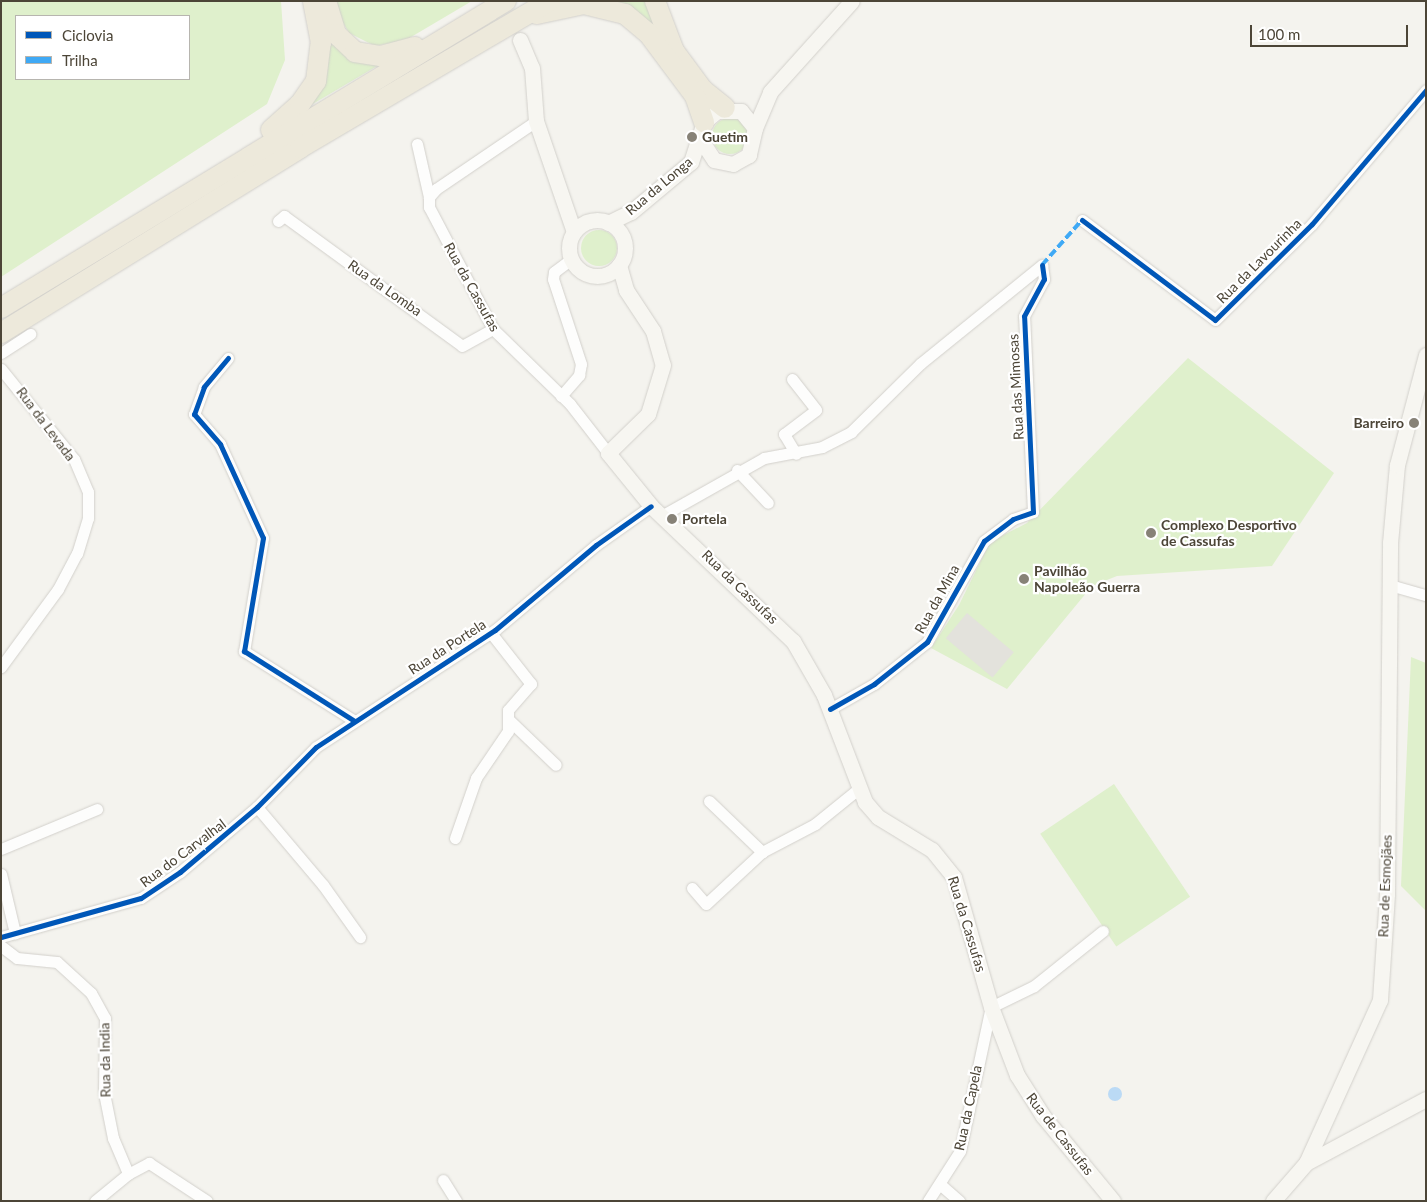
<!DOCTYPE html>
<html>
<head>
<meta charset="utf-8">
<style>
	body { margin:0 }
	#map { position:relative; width:1427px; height:1202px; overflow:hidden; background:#f4f3ee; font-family:Lato,sans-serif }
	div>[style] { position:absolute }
	.green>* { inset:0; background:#dff0cc; transform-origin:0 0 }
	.round { border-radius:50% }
	.parking>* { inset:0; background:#e3e2dc; transform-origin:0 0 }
	.water>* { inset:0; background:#bbdaf5 }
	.roads { filter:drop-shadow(0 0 1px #d2d0cb) drop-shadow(0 0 1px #d2d0cb) }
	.street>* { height:11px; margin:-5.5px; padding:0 5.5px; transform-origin:5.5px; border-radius:5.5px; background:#fdfdfc }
	.secondary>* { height:15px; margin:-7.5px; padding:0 7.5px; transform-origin:7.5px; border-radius:7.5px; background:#f7f6f1 }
	.secondary>.ring { margin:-7.5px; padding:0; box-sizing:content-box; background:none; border:15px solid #f7f6f1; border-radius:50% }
	.highway>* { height:20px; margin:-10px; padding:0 10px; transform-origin:10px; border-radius:10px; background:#ede9db }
	.quiet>* { height:4px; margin-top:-2px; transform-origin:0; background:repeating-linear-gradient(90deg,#3fa9f5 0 8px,transparent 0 12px) }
	.cycleway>* { height:5px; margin:-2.5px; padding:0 2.5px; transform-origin:2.5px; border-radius:2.5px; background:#0057b8 }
	.dots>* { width:14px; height:14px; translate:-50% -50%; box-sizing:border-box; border:2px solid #fff; border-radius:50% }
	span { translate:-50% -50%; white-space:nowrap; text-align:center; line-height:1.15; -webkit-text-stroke:4.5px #fff; paint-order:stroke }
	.poi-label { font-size:14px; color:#4c4537; font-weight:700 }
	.left { translate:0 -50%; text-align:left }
	.right { translate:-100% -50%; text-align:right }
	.street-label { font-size:14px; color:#4c4537 }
	.frame { position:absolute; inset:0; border:2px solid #4c4537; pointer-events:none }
	.legend { position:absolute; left:15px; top:15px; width:175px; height:65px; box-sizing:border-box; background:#fff; border:1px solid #b7b5af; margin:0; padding:6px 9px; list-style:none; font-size:15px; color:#4c4537 }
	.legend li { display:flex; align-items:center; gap:10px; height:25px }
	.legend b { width:25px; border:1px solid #b7b5af }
	.scale { position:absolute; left:1250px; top:25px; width:158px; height:22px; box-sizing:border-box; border:2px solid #4c4537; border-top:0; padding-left:6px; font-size:15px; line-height:18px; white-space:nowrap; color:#4c4537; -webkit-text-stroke:4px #fff; paint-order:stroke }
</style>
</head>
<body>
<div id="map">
	<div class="green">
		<div style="clip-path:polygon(evenodd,1px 1px,281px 1px,285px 60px,267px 104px,1px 277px,1px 1px,16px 16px,189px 16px,189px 79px,16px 79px,16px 16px)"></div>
		<div style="clip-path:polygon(337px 1px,472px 1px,406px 40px,375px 46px,349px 33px,335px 9px)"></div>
		<div style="clip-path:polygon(609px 1px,650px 1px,655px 29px)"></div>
		<div style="clip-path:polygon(328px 39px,384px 62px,311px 105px,328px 67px)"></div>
		<div class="round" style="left:712px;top:118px;width:36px;height:36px"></div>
		<div class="round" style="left:581px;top:230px;width:36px;height:36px"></div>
		<div style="clip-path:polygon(1188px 358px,1334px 473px,1272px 566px,1117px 576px,1092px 586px,1007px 689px,931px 648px,959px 605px,990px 542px,1027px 523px)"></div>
		<div style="clip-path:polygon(1411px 657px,1426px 663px,1426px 911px,1401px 886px)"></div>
		<div style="left:1114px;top:784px;width:136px;height:89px;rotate:56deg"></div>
	</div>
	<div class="parking">
		<div style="left:967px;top:613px;width:61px;height:33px;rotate:40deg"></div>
	</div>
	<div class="water">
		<div class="round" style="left:1108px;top:1087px;width:14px;height:14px"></div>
	</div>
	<div class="roads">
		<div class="street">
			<div style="left:536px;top:121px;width:121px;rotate:145.8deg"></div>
			<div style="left:436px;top:189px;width:11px;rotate:131deg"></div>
			<div style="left:429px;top:197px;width:10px;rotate:90deg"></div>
			<div style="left:429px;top:207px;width:138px;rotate:62.3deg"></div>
			<div style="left:493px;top:329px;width:107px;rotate:44.2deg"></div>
			<div style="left:570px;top:404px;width:62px;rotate:52.2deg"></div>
			<div style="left:417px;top:144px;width:54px;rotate:77.2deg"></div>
			<div style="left:1082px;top:220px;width:166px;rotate:36.9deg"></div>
			<div style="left:1215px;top:320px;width:136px;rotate:-44.7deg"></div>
			<div style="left:1312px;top:224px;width:176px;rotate:-49.6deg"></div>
			<div style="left:278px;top:221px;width:8px;rotate:-40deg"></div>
			<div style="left:284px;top:216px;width:220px;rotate:36.1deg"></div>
			<div style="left:462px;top:346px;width:35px;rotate:-29deg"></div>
			<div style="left:1px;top:353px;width:35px;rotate:-33deg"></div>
			<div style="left:228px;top:358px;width:38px;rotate:130deg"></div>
			<div style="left:204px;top:387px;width:29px;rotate:110deg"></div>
			<div style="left:194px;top:414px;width:40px;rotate:49deg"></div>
			<div style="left:220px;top:444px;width:103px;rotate:65.4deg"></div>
			<div style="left:263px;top:538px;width:115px;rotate:99.5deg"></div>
			<div style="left:244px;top:651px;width:129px;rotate:32.3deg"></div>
			<div style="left:1px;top:369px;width:116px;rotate:51deg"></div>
			<div style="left:74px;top:459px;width:36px;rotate:67deg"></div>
			<div style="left:88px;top:492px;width:26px;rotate:90deg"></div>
			<div style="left:88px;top:518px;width:37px;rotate:107deg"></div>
			<div style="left:77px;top:553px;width:41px;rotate:117.8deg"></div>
			<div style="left:58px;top:589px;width:97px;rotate:126.2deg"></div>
			<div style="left:792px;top:379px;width:39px;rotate:52deg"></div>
			<div style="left:816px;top:410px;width:40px;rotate:143deg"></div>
			<div style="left:784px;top:434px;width:23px;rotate:59deg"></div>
			<div style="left:561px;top:396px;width:28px;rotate:-49deg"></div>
			<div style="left:579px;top:375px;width:11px;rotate:-80deg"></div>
			<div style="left:581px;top:364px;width:89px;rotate:-108.2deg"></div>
			<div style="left:553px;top:279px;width:7px;rotate:-82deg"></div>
			<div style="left:554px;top:272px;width:21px;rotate:-37deg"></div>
			<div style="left:737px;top:470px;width:45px;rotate:46.8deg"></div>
			<div style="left:663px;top:515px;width:116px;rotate:-29.4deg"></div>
			<div style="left:764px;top:458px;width:59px;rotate:-10.7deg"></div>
			<div style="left:822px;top:447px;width:33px;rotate:-27deg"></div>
			<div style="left:851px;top:432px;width:98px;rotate:-44.6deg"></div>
			<div style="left:921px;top:363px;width:156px;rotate:-39deg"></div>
			<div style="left:1390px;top:585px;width:37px;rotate:16deg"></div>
			<div style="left:830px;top:709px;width:51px;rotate:-29.6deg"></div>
			<div style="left:874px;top:684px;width:68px;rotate:-38.4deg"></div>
			<div style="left:927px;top:642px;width:116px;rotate:-60.6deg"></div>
			<div style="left:984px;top:541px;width:36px;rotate:-37deg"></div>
			<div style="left:1013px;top:519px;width:21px;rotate:-19deg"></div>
			<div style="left:1033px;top:512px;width:196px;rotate:-92.6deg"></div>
			<div style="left:1024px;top:316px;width:42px;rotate:-61.6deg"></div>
			<div style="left:1044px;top:279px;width:14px;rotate:-98deg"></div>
			<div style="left:508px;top:719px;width:66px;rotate:43.8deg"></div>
			<div style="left:709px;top:801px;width:74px;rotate:43.9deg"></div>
			<div style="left:257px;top:807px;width:102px;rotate:49.8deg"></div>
			<div style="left:323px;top:885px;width:64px;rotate:54.6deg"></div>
			<div style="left:455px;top:838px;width:64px;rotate:-70.7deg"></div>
			<div style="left:476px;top:778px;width:57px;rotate:-55.8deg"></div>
			<div style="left:508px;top:731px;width:21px;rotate:-90deg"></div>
			<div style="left:508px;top:710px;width:35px;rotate:-49deg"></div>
			<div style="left:531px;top:684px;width:65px;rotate:-128.1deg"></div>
			<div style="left:1px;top:849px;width:104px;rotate:-22.6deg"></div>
			<div style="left:1px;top:874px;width:61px;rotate:76.7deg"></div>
			<div style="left:692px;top:888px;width:21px;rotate:49deg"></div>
			<div style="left:706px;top:904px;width:76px;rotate:-42.9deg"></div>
			<div style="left:762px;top:852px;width:60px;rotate:-27.8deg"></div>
			<div style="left:815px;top:824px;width:54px;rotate:-39deg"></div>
			<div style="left:1px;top:937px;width:145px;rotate:-15.6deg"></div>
			<div style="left:141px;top:898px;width:47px;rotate:-33.7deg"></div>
			<div style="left:180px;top:872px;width:101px;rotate:-40.2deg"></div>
			<div style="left:257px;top:807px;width:84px;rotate:-45.5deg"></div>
			<div style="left:316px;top:747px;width:214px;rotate:-33.2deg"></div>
			<div style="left:495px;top:630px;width:132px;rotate:-40.1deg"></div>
			<div style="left:596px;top:545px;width:67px;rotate:-35.3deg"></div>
			<div style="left:1px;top:946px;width:20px;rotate:37deg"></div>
			<div style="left:17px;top:958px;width:40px;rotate:5.7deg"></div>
			<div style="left:57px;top:962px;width:46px;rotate:42.4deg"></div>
			<div style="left:91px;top:993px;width:29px;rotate:61deg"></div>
			<div style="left:105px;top:1018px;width:75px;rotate:90.8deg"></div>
			<div style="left:104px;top:1093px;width:46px;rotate:78.7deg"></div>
			<div style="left:113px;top:1138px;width:39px;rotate:67deg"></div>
			<div style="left:443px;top:1180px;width:25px;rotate:58deg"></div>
			<div style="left:942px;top:1186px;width:23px;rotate:41deg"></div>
			<div style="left:95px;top:1201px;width:43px;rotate:-39.3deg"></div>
			<div style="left:128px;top:1174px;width:24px;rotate:-28deg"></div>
			<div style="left:149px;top:1163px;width:69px;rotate:33.2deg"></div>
			<div style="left:928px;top:1201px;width:59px;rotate:-57.4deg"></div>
			<div style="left:960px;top:1151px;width:147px;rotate:-77.9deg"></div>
			<div style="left:991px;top:1007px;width:48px;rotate:-26deg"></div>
			<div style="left:1034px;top:986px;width:88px;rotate:-38.6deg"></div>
		</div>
		<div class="secondary">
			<div style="left:520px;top:40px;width:30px;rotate:67deg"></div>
			<div style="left:532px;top:68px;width:53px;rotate:85.7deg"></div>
			<div style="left:536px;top:121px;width:117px;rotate:71.1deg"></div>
			<div style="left:755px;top:128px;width:39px;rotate:-67deg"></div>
			<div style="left:770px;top:92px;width:122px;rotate:-48deg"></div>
			<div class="ring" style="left:569px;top:220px;width:41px;height:41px"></div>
			<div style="left:608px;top:223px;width:25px;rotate:-26deg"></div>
			<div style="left:631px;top:212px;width:78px;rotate:-39.8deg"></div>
			<div style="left:691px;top:162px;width:42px;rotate:-72deg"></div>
			<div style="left:704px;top:122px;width:17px;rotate:-40deg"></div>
			<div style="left:717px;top:111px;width:24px"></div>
			<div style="left:741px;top:111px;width:22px;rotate:51deg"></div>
			<div style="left:755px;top:128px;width:28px;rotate:103deg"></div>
			<div style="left:749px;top:155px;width:18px;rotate:151deg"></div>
			<div style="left:733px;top:164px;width:19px;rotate:-168deg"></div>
			<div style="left:714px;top:160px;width:24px;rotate:-123deg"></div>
			<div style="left:619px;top:265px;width:26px;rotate:74deg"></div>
			<div style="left:626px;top:290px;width:49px;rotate:56.6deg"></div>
			<div style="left:653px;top:331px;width:35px;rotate:74deg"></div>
			<div style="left:663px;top:365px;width:51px;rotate:107deg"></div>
			<div style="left:648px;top:414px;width:56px;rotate:135.7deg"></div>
			<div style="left:608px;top:453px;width:68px;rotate:50.9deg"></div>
			<div style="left:651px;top:506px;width:196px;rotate:43.6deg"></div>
			<div style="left:793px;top:641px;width:62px;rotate:60.1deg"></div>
			<div style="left:824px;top:695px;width:115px;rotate:69deg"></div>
			<div style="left:865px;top:802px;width:20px;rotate:49deg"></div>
			<div style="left:878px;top:817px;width:63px;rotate:31.4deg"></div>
			<div style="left:932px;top:850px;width:35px;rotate:51deg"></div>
			<div style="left:954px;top:877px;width:135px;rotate:74.1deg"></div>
			<div style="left:991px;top:1007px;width:73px;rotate:69.1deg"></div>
			<div style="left:1017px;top:1075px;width:49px;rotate:57.6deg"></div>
			<div style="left:1043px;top:1116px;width:110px;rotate:50.5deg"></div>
			<div style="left:1306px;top:1163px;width:136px;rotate:-28.1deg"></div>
			<div style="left:1273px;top:1201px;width:50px;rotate:-49deg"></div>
			<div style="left:1306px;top:1163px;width:179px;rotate:-65.6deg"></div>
			<div style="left:1380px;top:1000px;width:106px;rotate:-86.2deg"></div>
			<div style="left:1387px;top:894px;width:351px;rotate:-89.5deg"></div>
			<div style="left:1390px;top:543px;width:78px;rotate:-84.9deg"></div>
			<div style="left:1397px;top:465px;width:114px;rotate:-75.2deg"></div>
		</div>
		<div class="highway">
			<div style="left:326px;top:1px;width:34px;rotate:73deg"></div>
			<div style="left:336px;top:34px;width:26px;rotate:43deg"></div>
			<div style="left:355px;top:52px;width:26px;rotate:9deg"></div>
			<div style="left:381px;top:56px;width:35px;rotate:-15deg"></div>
			<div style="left:655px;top:1px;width:53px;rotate:69.2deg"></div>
			<div style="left:674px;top:51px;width:49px;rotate:53.4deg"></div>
			<div style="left:703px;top:90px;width:28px;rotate:39deg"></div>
			<div style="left:537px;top:14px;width:48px;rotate:-12deg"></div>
			<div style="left:584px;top:4px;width:42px;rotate:13.7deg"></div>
			<div style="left:625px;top:14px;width:30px;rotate:40deg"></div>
			<div style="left:648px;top:33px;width:79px;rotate:53.3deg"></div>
			<div style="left:695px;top:96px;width:28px;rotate:71deg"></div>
			<div style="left:271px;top:130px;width:39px;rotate:-42deg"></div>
			<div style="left:300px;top:104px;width:28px;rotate:-55deg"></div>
			<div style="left:316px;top:81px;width:38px;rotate:-83deg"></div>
			<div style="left:321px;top:43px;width:43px;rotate:-100.8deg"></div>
			<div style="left:1px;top:308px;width:591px;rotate:-31.3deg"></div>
			<div style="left:1px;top:333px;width:352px;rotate:-31.7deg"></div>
			<div style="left:300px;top:148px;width:290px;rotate:-30.5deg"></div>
		</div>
	</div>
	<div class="quiet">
		<div style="left:1042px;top:265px;width:60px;rotate:-48.4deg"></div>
	</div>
	<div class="cycleway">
		<div style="left:1082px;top:220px;width:166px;rotate:36.9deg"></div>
		<div style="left:1215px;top:320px;width:136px;rotate:-44.7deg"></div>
		<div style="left:1312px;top:224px;width:176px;rotate:-49.6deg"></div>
		<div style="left:228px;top:358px;width:38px;rotate:130deg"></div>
		<div style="left:204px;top:387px;width:29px;rotate:110deg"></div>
		<div style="left:194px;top:414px;width:40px;rotate:49deg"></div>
		<div style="left:220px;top:444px;width:103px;rotate:65.4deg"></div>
		<div style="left:263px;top:538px;width:115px;rotate:99.5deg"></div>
		<div style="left:244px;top:651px;width:129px;rotate:32.3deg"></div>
		<div style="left:830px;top:709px;width:51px;rotate:-29.6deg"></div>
		<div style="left:874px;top:684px;width:68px;rotate:-38.4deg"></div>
		<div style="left:927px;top:642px;width:116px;rotate:-60.6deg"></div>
		<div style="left:984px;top:541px;width:36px;rotate:-37deg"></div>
		<div style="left:1013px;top:519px;width:21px;rotate:-19deg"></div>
		<div style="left:1033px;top:512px;width:196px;rotate:-92.6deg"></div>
		<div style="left:1024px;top:316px;width:42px;rotate:-61.6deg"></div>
		<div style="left:1044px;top:279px;width:14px;rotate:-98deg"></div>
		<div style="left:1px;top:937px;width:145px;rotate:-15.6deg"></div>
		<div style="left:141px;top:898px;width:47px;rotate:-33.7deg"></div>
		<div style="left:180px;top:872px;width:101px;rotate:-40.2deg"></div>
		<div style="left:257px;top:807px;width:84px;rotate:-45.5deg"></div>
		<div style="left:316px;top:747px;width:214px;rotate:-33.2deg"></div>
		<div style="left:495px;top:630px;width:132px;rotate:-40.1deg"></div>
		<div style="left:596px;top:545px;width:67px;rotate:-35.3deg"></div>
	</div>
	<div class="dots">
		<div style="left:692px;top:137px;background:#878277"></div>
		<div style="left:1414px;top:423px;background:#878277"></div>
		<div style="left:672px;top:519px;background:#878277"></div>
		<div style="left:1151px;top:533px;background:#878277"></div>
		<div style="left:1024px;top:579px;background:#878277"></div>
	</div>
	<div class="poi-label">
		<span class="left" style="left:702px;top:137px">Guetim</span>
		<span class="right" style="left:1404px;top:423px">Barreiro</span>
		<span class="left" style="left:682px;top:519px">Portela</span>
		<span class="left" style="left:1161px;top:533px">Complexo Desportivo<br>de Cassufas</span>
		<span class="left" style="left:1034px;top:579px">Pavilhão<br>Napoleão Guerra</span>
	</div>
	<div class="street-label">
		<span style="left:659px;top:186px;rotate:-40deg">Rua da Longa</span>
		<span style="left:1259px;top:261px;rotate:-45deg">Rua da Lavourinha</span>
		<span style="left:472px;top:287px;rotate:61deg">Rua da Cassufas</span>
		<span style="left:385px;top:288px;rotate:35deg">Rua da Lomba</span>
		<span style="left:1016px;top:387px;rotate:-93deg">Rua das Mimosas</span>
		<span style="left:46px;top:424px;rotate:53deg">Rua da Levada</span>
		<span style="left:740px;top:587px;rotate:44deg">Rua da Cassufas</span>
		<span style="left:937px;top:599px;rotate:-61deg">Rua da Mina</span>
		<span style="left:447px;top:647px;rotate:-33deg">Rua da Portela</span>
		<span style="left:183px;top:853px;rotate:-37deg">Rua do Carvalhal</span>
		<span style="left:1385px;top:886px;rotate:-88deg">Rua de Esmojães</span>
		<span style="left:967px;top:924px;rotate:73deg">Rua da Cassufas</span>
		<span style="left:105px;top:1060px;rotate:-91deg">Rua da India</span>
		<span style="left:968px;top:1108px;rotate:-78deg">Rua da Capela</span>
		<span style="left:1060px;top:1134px;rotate:52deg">Rua de Cassufas</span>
	</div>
	<div class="frame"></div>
	<ul class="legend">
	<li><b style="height:6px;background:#0057b8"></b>Ciclovia</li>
	<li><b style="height:6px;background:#3fa9f5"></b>Trilha</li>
	</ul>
	<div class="scale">100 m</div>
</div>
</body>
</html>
